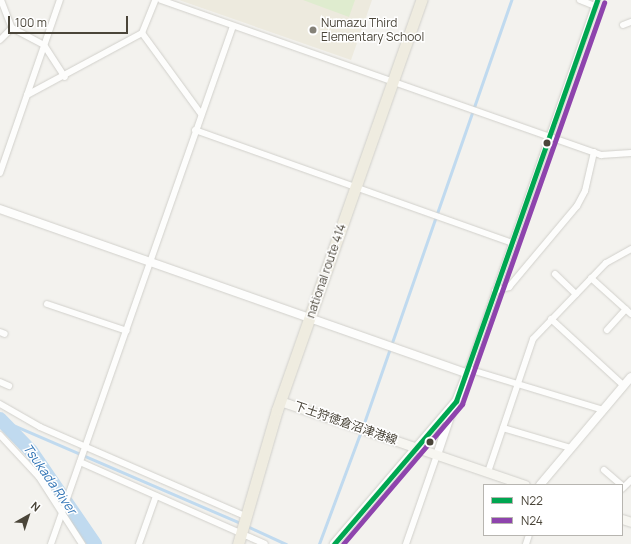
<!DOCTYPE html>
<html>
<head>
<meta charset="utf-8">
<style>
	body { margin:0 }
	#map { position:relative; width:631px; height:544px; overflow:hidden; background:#f3f2ee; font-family:Manrope,"Noto Sans JP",sans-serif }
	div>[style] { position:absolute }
	.education>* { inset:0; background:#edeade }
	.green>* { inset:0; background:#dfeccf }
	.stream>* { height:2.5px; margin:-1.25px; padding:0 1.25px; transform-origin:1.25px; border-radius:1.25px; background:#c0daef }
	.river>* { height:14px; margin:-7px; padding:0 7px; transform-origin:7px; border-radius:7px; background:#c0daef }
	.roads { filter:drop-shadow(0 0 1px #d1d0cb) drop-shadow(0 0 1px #d1d0cb) }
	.minor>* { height:6px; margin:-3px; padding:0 3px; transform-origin:3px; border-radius:3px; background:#fdfdfc }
	.tertiary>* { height:8px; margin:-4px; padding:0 4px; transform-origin:4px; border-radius:4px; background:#fdfdfc }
	.secondary>* { height:9px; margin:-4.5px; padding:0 4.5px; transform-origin:4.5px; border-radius:4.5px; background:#f7f6f1 }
	.trunk>* { height:11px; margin:-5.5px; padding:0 5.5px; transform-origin:5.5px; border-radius:5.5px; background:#efece0 }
	.bus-1>* { height:5px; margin:-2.5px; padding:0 2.5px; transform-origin:2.5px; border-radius:2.5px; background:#00a651 }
	.bus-2>* { height:5px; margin:-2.5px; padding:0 2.5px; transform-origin:2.5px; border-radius:2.5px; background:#8e44ad }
	.dots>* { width:11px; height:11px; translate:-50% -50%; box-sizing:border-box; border:2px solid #fff; border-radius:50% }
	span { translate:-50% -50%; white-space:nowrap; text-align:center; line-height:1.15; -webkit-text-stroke:3px #fff; paint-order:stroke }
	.poi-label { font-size:12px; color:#4a4539 }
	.left { translate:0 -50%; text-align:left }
	.street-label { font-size:12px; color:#4a4539 }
	.water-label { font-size:13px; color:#3275b6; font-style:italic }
	.legend { position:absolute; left:483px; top:484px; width:140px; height:52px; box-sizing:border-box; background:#fff; border:1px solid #b7b5b0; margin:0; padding:5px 7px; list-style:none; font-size:12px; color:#4a4539 }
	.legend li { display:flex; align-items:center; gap:8px; height:20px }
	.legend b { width:20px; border:1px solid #b7b5b0 }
	.north { position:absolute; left:8px; top:496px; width:40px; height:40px; -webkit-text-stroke:3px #fff; paint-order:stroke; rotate:39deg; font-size:11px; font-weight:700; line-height:16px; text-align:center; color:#4a4539 }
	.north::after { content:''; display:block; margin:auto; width:14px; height:18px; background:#4a4539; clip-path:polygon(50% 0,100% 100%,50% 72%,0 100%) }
	.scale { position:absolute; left:8px; top:16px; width:120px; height:18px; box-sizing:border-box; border:2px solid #4a4539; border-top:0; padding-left:5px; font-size:12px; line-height:14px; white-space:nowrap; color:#4a4539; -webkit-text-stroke:3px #fff; paint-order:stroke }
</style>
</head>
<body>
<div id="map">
	<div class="education">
		<div style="clip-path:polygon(179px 0,372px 0,351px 60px)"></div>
	</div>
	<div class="green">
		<div style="clip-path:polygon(303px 0,355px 0,349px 17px)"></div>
	</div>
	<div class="stream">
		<div style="left:6px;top:422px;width:256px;rotate:23.3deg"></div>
		<div style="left:363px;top:426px;width:451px;rotate:-70.8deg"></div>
		<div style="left:247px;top:526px;width:43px;rotate:24.8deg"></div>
		<div style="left:319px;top:544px;width:121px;rotate:-69.6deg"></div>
	</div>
	<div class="river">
		<div style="left:0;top:419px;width:45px;rotate:45.9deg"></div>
		<div style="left:31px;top:451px;width:113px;rotate:55.5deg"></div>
	</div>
	<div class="roads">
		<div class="minor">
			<div style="left:1px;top:0;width:30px;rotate:69deg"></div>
			<div style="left:12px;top:28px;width:36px;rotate:28deg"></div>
			<div style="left:44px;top:45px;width:38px;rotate:57deg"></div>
			<div style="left:161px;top:0;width:467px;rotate:19.4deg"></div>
			<div style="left:601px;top:155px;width:30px;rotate:-4deg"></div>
			<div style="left:580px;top:0;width:16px;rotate:22deg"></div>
			<div style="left:623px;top:25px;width:9px;rotate:-21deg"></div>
			<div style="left:142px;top:33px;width:100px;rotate:53.9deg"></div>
			<div style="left:0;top:40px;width:17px;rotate:-45deg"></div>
			<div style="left:27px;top:95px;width:131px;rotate:-28.3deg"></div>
			<div style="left:142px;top:33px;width:35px;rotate:-68deg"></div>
			<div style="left:195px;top:130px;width:337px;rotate:19.6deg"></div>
			<div style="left:0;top:173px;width:183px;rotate:-70.9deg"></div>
			<div style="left:555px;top:274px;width:29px;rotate:44deg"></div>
			<div style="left:591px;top:278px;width:54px;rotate:42deg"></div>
			<div style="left:495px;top:291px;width:15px;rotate:-16deg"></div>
			<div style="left:509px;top:287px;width:106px;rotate:-50deg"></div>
			<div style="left:577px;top:206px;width:17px;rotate:-62deg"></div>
			<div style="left:585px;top:191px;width:40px;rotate:-77deg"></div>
			<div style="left:47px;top:304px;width:84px;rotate:18.6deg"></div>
			<div style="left:551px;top:319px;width:98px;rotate:42.5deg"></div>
			<div style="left:607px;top:330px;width:28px;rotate:-48deg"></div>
			<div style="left:0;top:332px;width:5px;rotate:22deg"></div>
			<div style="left:468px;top:369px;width:141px;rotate:16.9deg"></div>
			<div style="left:467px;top:373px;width:395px;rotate:-70.8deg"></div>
			<div style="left:0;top:382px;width:10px;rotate:24deg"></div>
			<div style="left:0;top:404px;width:46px;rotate:29.9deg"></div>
			<div style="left:40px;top:427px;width:226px;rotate:23.5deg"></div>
			<div style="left:503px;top:428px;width:71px;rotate:16.4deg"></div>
			<div style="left:0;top:435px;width:57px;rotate:47.1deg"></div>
			<div style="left:39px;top:477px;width:80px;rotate:57.3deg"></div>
			<div style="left:80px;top:462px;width:202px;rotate:23.9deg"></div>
			<div style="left:604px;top:470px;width:23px;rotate:41deg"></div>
			<div style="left:488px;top:472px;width:140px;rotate:-71.3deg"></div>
			<div style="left:533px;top:339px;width:105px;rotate:-46.2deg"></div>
			<div style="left:606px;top:263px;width:29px;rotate:-29deg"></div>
			<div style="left:622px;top:489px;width:13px;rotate:-45deg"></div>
			<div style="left:51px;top:544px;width:549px;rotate:-70.64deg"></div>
			<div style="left:139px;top:544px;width:51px;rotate:-70.5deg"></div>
			<div style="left:406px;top:544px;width:94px;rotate:-70.8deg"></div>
			<div style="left:526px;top:544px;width:9px;rotate:-72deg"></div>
		</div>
		<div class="tertiary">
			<div style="left:0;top:209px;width:495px;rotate:19.4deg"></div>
			<div style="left:467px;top:373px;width:30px;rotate:111deg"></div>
			<div style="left:456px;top:401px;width:188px;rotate:130.5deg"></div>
			<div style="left:437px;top:455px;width:53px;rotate:-71.2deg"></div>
			<div style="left:540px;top:485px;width:141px;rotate:-49.9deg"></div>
		</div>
		<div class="secondary">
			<div style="left:280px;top:401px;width:259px;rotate:18.9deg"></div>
			<div style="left:622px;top:519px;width:9px;rotate:18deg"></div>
		</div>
		<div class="trunk">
			<div style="left:238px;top:544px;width:140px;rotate:-73.8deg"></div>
			<div style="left:277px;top:410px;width:435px;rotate:-70.6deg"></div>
		</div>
	</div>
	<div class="bus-1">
		<div style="left:334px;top:544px;width:188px;rotate:-49.5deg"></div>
		<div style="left:456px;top:401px;width:425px;rotate:-70.6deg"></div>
	</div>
	<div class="bus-2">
		<div style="left:343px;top:544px;width:184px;rotate:-49.6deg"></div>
		<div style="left:462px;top:404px;width:426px;rotate:-70.5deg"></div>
	</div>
	<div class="dots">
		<div style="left:313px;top:30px;background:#858278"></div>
		<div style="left:547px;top:143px;background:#4a4539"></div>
		<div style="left:430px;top:442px;background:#4a4539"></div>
	</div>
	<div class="poi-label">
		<span class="left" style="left:321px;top:30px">Numazu Third<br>Elementary School</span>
	</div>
	<div class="street-label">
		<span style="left:326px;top:271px;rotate:-71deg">national route 414</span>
		<span style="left:346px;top:423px;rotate:19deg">下土狩徳倉沼津港線</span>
	</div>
	<div class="water-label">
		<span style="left:50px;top:479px;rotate:55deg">Tsukada River</span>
	</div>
	<ul class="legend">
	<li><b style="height:5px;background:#00a651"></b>N22</li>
	<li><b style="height:5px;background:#8e44ad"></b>N24</li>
	</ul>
	<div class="north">N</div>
	<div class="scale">100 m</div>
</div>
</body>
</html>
